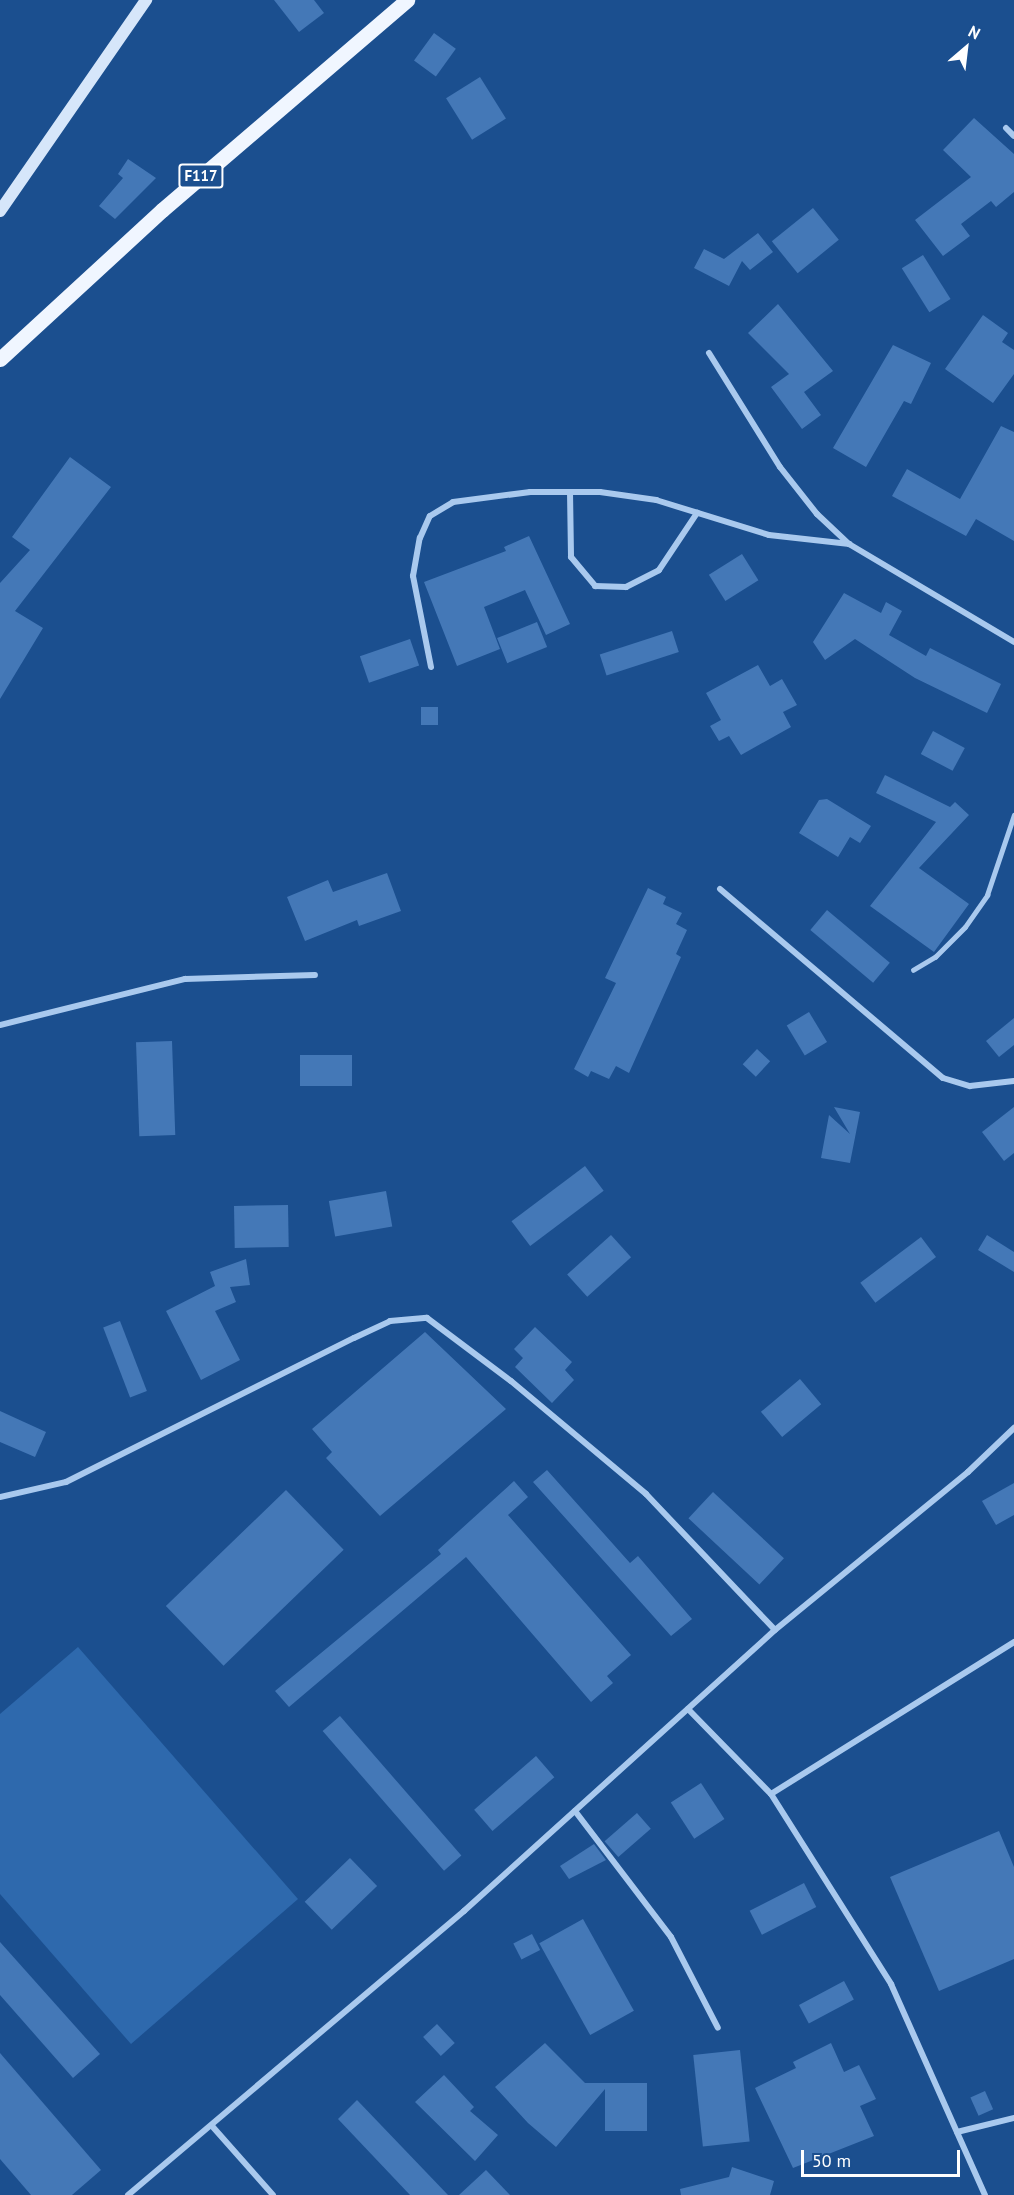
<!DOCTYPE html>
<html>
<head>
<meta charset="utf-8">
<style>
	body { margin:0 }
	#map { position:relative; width:1014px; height:2195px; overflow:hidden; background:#1b4f8f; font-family:"PT Sans",sans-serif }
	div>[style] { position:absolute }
	.green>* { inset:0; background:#2e69ad }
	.building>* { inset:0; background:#4478b7; transform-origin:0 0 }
	.lane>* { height:4.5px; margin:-2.25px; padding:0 2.25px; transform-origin:2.25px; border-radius:2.25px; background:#a9c9ee }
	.street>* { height:6px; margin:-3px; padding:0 3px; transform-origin:3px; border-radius:3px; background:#a9c9ee }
	.secondary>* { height:12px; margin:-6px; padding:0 6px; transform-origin:6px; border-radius:6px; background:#d6e6fa }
	.primary>* { height:15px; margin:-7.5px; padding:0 7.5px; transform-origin:7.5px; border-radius:7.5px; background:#f0f6ff }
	span { translate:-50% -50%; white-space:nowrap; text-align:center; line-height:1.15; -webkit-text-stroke:5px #1b4f8f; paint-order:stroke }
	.shield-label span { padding:2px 4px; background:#1b4f8f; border:2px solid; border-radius:4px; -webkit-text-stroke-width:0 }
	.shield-label { font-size:15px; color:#fff; font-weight:700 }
	.north { position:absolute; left:936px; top:18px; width:60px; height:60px; -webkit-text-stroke:4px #1b4f8f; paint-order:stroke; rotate:28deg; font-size:16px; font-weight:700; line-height:24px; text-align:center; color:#fff }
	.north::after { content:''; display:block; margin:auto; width:21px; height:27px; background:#fff; clip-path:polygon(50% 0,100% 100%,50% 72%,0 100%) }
	.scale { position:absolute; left:801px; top:2150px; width:159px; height:27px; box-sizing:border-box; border:3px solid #fff; border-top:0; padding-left:8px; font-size:18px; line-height:21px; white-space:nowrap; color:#fff; -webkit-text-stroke:4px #1b4f8f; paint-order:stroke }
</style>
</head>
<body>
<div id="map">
	<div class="green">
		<div style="clip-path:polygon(78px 1647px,298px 1899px,131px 2044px,0 1894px,0 1714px)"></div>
	</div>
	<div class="building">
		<div style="clip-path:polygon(274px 0,314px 0,324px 13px,299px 32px)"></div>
		<div style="left:434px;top:33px;width:27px;height:34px;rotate:36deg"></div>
		<div style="left:480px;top:77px;width:49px;height:40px;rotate:58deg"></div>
		<div style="clip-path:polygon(974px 118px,1014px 154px,1014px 192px,996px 207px,991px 201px,961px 224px,970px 236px,943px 256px,915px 220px,971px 177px,943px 150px)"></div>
		<div style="clip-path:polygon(128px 159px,156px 178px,115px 219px,99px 206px,123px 178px,118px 174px)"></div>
		<div style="left:813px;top:208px;width:41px;height:53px;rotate:51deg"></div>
		<div style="clip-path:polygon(758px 233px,773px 252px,750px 270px,742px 261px,729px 286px,694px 268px,704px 249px,724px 259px)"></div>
		<div style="left:923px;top:255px;width:52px;height:25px;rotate:58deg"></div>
		<div style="clip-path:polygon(778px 304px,833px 371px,804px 392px,821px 415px,802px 429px,771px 387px,789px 374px,748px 333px)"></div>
		<div style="clip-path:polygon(983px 315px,1008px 333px,1002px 342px,1014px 350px,1014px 374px,993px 403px,945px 369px)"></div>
		<div style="clip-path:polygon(893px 345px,931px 363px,911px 404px,904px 401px,866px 467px,833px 448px)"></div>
		<div style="clip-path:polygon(1001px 426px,1014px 432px,1014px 541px,976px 519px,966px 536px,892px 496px,907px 469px,960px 499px)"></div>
		<div style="clip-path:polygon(70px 457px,111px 487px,15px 611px,43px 628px,0 699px,0 583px,30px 550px,12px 537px)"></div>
		<div style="clip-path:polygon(529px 536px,570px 624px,546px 635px,525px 590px,484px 607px,500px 649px,457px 666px,424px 582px,506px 551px,504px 547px)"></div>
		<div style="left:742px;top:554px;width:31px;height:39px;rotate:58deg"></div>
		<div style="clip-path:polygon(844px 593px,881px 613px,886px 602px,902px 611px,889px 635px,926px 656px,930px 648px,1001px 684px,987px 713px,915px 678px,855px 639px,825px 660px,813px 642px)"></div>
		<div style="left:537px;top:622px;width:27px;height:43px;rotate:68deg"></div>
		<div style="left:672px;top:631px;width:22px;height:76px;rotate:72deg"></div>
		<div style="left:410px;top:639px;width:28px;height:53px;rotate:71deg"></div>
		<div style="clip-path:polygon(758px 665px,770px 686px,782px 679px,797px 705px,783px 712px,791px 727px,741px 755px,729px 736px,719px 741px,710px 726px,721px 720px,706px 693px)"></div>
		<div style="left:421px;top:707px;width:17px;height:18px"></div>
		<div style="left:933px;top:731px;width:36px;height:26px;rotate:28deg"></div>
		<div style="clip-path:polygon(885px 775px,950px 807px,955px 802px,969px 815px,919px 868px,969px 904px,934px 952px,870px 906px,936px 822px,876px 793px)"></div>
		<div style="clip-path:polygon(827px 799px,871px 826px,860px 843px,850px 837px,838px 857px,799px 833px,819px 800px)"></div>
		<div style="clip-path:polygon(387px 873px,401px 911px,359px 926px,357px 920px,305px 941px,287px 897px,328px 880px,333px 892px)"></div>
		<div style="clip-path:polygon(648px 888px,666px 897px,663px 904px,682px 913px,676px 924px,687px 930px,676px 954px,681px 957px,629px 1073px,616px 1066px,609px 1079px,591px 1071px,588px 1077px,574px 1069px,616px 983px,605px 978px)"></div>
		<div style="left:827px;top:910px;width:82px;height:26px;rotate:40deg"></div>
		<div style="left:809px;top:1012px;width:35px;height:26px;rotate:59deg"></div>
		<div style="clip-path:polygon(1014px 1018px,1014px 1045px,999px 1057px,986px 1041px)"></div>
		<div style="left:172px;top:1041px;width:94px;height:36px;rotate:88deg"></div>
		<div style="left:757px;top:1049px;width:18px;height:21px;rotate:43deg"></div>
		<div style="left:300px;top:1055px;width:52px;height:31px"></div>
		<div style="clip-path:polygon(834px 1107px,860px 1112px,850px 1163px,821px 1158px,829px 1115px,850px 1134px)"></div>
		<div style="clip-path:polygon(1014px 1107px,1014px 1153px,1004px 1161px,982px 1132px)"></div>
		<div style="left:585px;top:1166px;width:31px;height:92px;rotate:53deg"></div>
		<div style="left:386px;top:1191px;width:36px;height:58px;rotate:80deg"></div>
		<div style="left:288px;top:1205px;width:42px;height:54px;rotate:89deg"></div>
		<div style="left:611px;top:1235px;width:30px;height:59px;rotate:48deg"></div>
		<div style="clip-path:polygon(987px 1235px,1014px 1252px,1014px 1272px,978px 1250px)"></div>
		<div style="left:921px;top:1237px;width:25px;height:76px;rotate:53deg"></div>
		<div style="clip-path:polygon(246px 1259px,250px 1285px,230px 1287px,236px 1302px,215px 1311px,240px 1360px,201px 1380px,166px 1311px,215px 1286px,210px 1272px)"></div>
		<div style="left:120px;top:1321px;width:75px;height:18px;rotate:69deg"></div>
		<div style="clip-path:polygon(535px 1327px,572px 1362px,565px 1370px,574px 1380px,552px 1403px,515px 1367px,523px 1358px,514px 1349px)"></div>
		<div style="clip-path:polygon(425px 1332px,506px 1409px,380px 1516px,326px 1458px,332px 1452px,312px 1429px)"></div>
		<div style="left:800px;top:1379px;width:33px;height:51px;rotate:50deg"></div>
		<div style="clip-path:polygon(0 1411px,46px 1432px,35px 1457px,0 1442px)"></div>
		<div style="clip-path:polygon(547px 1470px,630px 1563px,638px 1556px,692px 1619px,671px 1636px,533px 1482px)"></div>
		<div style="clip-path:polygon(514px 1481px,528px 1497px,508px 1515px,631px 1655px,607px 1676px,613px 1683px,591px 1702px,466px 1557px,289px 1707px,275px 1691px,441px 1554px,438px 1550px)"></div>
		<div style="clip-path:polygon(1014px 1483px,1014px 1515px,996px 1525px,982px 1501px)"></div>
		<div style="left:286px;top:1490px;width:83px;height:167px;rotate:46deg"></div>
		<div style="left:713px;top:1492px;width:97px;height:36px;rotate:43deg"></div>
		<div style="left:340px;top:1716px;width:185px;height:23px;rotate:49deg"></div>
		<div style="left:536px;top:1756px;width:28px;height:82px;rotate:49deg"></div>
		<div style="left:701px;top:1783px;width:43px;height:36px;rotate:57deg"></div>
		<div style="left:637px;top:1813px;width:21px;height:43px;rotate:49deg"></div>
		<div style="clip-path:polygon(999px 1831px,1014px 1867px,1014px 1959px,939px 1991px,890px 1877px)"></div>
		<div style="clip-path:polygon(594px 1844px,606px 1860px,569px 1879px,560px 1866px)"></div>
		<div style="left:350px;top:1858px;width:39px;height:63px;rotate:46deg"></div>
		<div style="left:804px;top:1883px;width:27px;height:61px;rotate:63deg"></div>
		<div style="left:583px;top:1919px;width:105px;height:50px;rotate:61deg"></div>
		<div style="left:532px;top:1934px;width:18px;height:21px;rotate:63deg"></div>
		<div style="clip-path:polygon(0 1942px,100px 2054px,73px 2078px,0 1995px)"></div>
		<div style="left:844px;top:1981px;width:21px;height:51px;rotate:62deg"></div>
		<div style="left:437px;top:2024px;width:26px;height:19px;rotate:47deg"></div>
		<div style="clip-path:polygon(545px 2043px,585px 2083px,647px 2083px,647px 2131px,605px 2131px,605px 2089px,556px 2147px,528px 2123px,495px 2087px)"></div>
		<div style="clip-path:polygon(831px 2043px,844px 2072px,859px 2065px,876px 2099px,860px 2106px,874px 2136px,793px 2168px,755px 2088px,796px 2068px,793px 2062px)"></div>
		<div style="left:740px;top:2050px;width:92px;height:47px;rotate:84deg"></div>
		<div style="clip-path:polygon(0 2053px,101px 2170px,72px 2195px,31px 2195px,0 2159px)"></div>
		<div style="clip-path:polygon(444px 2075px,474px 2107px,470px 2111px,498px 2135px,475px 2161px,415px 2102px)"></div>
		<div style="left:985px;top:2091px;width:20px;height:16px;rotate:66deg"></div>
		<div style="clip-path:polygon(357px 2100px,448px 2195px,410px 2195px,338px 2119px)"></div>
		<div style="clip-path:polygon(732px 2167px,774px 2181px,770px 2195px,681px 2195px,680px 2189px,729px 2177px)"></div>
		<div style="clip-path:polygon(486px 2170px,510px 2195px,459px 2195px)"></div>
	</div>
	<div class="lane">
		<div style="left:913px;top:970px;width:26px;rotate:-31deg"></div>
		<div style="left:935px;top:957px;width:42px;rotate:-45deg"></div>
		<div style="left:965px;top:927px;width:39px;rotate:-55deg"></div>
		<div style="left:987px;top:895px;width:84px;rotate:-71.4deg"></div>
	</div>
	<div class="street">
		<div style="left:1006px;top:128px;width:11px;rotate:45deg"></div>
		<div style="left:709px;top:353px;width:134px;rotate:58.1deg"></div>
		<div style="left:780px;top:467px;width:60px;rotate:51.8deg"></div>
		<div style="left:817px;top:514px;width:44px;rotate:43.2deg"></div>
		<div style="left:849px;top:544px;width:192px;rotate:30.7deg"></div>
		<div style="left:570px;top:492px;width:65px;rotate:89.1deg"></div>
		<div style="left:571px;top:557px;width:38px;rotate:50deg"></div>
		<div style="left:595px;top:586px;width:31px;rotate:2deg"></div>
		<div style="left:626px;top:587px;width:37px;rotate:-27deg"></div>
		<div style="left:659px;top:570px;width:69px;rotate:-56.3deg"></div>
		<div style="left:431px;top:667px;width:93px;rotate:-101.2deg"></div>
		<div style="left:413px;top:576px;width:39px;rotate:-80deg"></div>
		<div style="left:420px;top:538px;width:24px;rotate:-66deg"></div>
		<div style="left:430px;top:516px;width:27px;rotate:-31deg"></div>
		<div style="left:453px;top:502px;width:78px;rotate:-7.4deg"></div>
		<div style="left:530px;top:492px;width:70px"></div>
		<div style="left:600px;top:492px;width:57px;rotate:8.1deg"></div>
		<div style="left:656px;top:500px;width:118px;rotate:17.2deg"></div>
		<div style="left:769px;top:535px;width:81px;rotate:6.4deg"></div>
		<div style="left:720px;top:889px;width:292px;rotate:40.3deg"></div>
		<div style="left:943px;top:1078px;width:28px;rotate:17deg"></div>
		<div style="left:970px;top:1086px;width:44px;rotate:-6.5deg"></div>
		<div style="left:0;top:1025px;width:191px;rotate:-14deg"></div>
		<div style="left:185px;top:979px;width:130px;rotate:-1.8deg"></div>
		<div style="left:0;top:1497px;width:68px;rotate:-12.8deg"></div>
		<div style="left:66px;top:1482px;width:322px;rotate:-26.6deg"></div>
		<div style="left:354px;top:1338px;width:40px;rotate:-25deg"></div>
		<div style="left:390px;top:1321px;width:37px;rotate:-5deg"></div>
		<div style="left:427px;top:1318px;width:105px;rotate:36.9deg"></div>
		<div style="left:511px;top:1381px;width:176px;rotate:39.9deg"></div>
		<div style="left:646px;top:1494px;width:187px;rotate:46.5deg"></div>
		<div style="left:688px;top:1709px;width:119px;rotate:45.7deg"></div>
		<div style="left:771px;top:1794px;width:225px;rotate:57.7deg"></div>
		<div style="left:891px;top:1984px;width:231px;rotate:66deg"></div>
		<div style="left:771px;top:1794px;width:287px;rotate:-32deg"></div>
		<div style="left:575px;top:1811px;width:158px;rotate:52.7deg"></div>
		<div style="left:671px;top:1937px;width:102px;rotate:62.7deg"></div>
		<div style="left:212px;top:2126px;width:92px;rotate:48.5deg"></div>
		<div style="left:957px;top:2132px;width:59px;rotate:-13.8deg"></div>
		<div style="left:128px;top:2195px;width:440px;rotate:-40.2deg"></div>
		<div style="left:464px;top:1911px;width:419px;rotate:-42.1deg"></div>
		<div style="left:775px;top:1630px;width:249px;rotate:-39.3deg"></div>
		<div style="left:968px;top:1472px;width:64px;rotate:-43.7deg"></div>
	</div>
	<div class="secondary">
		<div style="left:0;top:211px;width:257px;rotate:-55.3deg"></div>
	</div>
	<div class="primary">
		<div style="left:0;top:359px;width:220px;rotate:-42.6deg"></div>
		<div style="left:162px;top:210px;width:323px;rotate:-40.6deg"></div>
	</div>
	<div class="shield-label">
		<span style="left:201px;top:176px">F117</span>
	</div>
	<div class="north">N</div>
	<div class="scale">50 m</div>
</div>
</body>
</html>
